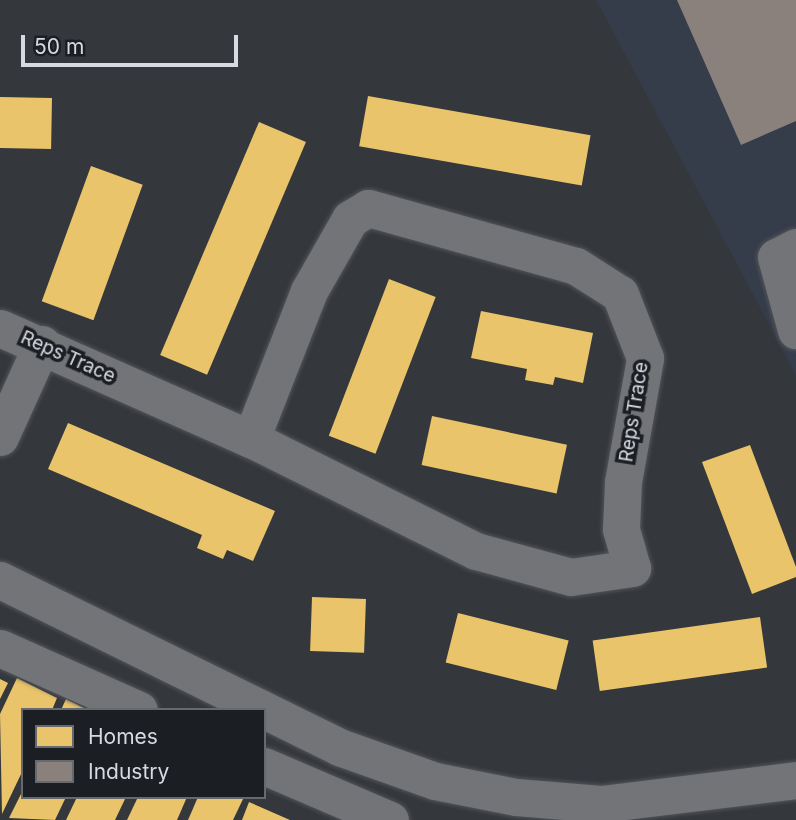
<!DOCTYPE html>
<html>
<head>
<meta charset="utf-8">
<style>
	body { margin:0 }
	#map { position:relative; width:796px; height:820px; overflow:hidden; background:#34373c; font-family:Inter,sans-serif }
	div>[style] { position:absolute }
	.built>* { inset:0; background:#353c4a }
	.homes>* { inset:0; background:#e9c46a; transform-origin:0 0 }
	.industry>* { inset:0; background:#8a817c }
	.roads { filter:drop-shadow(0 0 2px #525459) drop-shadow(0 0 2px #525459) }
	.minor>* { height:37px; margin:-18.5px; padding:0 18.5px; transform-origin:18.5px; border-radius:18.5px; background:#727478 }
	span { translate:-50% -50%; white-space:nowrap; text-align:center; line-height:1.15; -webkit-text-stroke:7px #1b1e22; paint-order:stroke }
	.street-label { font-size:19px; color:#d7dae0 }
	.legend { position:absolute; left:21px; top:708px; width:245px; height:91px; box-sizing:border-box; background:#1b1e22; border:2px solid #66696e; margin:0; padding:9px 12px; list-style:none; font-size:21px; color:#d7dae0 }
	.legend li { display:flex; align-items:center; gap:14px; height:35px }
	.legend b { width:35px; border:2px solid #66696e }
	.scale { position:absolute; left:21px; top:35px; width:217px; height:32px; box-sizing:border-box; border:4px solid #d7dae0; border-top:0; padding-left:9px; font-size:21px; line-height:24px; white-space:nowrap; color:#d7dae0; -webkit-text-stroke:5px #1b1e22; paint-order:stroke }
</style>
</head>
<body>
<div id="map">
	<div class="built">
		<div style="clip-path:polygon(596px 0,796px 0,796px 375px)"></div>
	</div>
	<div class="homes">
		<div style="left:368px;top:96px;width:226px;height:51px;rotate:10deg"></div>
		<div style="left:0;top:97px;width:52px;height:51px;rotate:1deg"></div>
		<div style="left:259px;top:122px;width:51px;height:253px;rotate:23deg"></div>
		<div style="left:91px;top:166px;width:55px;height:144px;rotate:20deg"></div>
		<div style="left:389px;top:279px;width:50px;height:168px;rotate:21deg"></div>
		<div style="clip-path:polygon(481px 311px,593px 333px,583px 383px,555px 377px,553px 385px,525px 380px,527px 369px,471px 358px)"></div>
		<div style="left:432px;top:416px;width:138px;height:50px;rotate:12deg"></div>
		<div style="clip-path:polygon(68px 423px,275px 511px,253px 561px,227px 550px,223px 559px,197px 548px,202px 535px,48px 469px)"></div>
		<div style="clip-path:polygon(750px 445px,796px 567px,796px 577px,752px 594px,702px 462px)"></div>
		<div style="left:312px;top:597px;width:54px;height:54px;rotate:2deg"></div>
		<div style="left:458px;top:613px;width:114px;height:51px;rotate:14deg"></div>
		<div style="left:760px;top:617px;width:51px;height:169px;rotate:82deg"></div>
		<div style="clip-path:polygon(17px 678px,57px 698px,52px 710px,23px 710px,23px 770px,2px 814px,0 714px)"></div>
		<div style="clip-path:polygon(0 679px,8px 683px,0 699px)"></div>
		<div style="clip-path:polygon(66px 699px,88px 710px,61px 710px)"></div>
		<div style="clip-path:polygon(23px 790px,23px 797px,66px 797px,55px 820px,9px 818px)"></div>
		<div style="clip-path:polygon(77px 797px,126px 797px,115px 820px,66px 820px)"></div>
		<div style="clip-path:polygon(138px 797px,187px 797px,177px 820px,127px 820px)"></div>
		<div style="clip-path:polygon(198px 797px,244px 797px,233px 820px,188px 820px)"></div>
		<div style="clip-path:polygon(249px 802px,290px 820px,242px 820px)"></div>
	</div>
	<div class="industry">
		<div style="clip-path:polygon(677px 0,796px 0,796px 121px,741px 145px)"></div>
	</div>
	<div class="roads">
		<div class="minor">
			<div style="left:796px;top:247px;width:22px;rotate:153deg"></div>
			<div style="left:776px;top:257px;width:76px;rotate:74.7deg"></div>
			<div style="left:0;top:328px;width:274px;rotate:23.9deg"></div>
			<div style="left:251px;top:439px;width:251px;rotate:26.5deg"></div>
			<div style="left:476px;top:551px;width:98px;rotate:15.3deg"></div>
			<div style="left:571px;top:577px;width:62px;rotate:-8.4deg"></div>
			<div style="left:632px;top:568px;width:41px;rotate:-105.8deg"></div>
			<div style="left:621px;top:529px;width:47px;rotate:-87.6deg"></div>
			<div style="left:623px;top:482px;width:126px;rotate:-79.9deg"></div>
			<div style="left:645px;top:358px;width:69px;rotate:-111.3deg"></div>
			<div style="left:620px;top:294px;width:52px;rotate:-147.5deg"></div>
			<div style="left:576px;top:266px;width:216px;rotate:-164.4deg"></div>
			<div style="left:368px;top:208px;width:21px;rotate:149deg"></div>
			<div style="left:350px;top:219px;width:83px;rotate:119.7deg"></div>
			<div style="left:309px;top:291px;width:159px;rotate:111.4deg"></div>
			<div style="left:0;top:437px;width:102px;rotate:-65.7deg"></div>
			<div style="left:0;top:580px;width:378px;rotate:26.2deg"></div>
			<div style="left:339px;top:747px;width:102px;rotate:19.5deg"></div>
			<div style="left:435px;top:781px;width:83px;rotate:11.2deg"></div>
			<div style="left:516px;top:797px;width:85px;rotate:4.7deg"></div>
			<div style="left:601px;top:804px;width:196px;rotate:-7deg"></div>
			<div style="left:0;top:648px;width:152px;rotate:24deg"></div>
			<div style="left:264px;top:766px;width:137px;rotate:23.2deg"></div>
		</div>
	</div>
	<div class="street-label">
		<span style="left:68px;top:357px;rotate:24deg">Reps Trace</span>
		<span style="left:634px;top:412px;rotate:-81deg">Reps Trace</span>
	</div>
	<ul class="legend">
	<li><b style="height:19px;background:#e9c46a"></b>Homes</li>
	<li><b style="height:19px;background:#8a817c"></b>Industry</li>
	</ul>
	<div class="scale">50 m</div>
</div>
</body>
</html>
